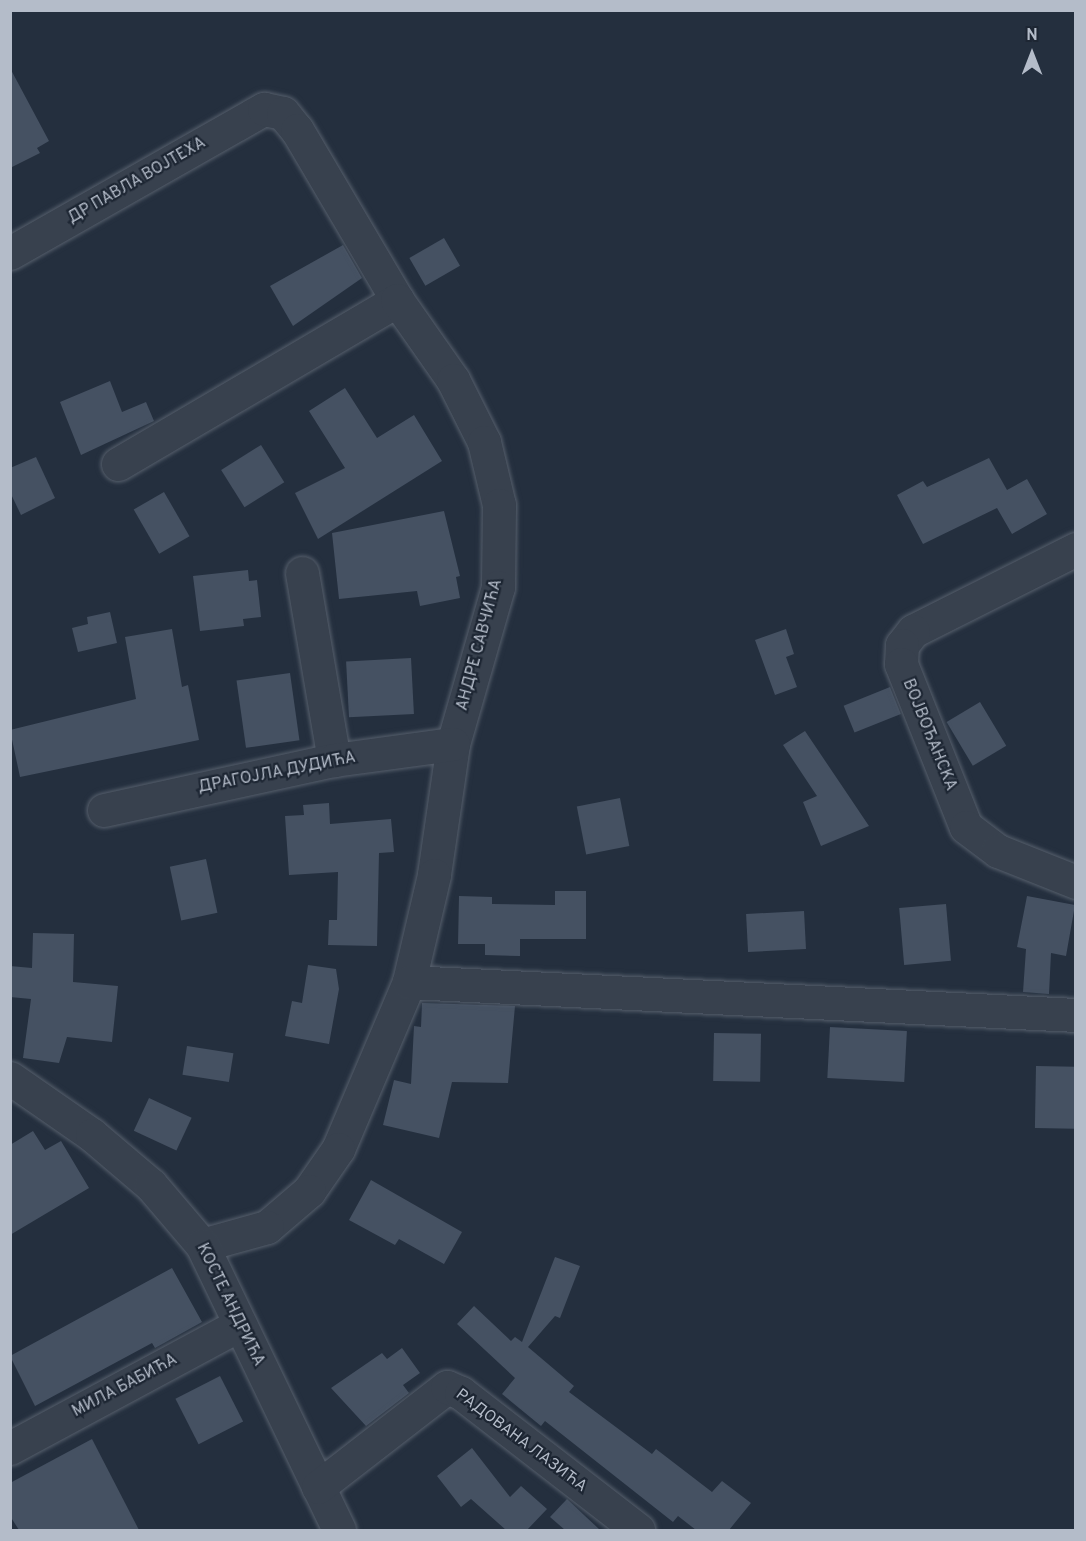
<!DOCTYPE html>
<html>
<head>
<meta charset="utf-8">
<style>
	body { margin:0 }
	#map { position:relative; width:1086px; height:1541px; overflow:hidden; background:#242f3e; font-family:Overpass,sans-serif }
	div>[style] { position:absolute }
	.building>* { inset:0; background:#455162; transform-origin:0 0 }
	.roads { filter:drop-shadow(0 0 2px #565f6c) drop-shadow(0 0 2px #565f6c) }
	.minor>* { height:33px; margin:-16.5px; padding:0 16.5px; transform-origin:16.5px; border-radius:16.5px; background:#38414e }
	span { translate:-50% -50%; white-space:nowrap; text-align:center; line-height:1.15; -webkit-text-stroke:4.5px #1d2633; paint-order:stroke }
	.street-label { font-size:16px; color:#b4bcc9 }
	.frame { position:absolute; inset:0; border:12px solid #b4bcc9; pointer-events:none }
	.north { position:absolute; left:1002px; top:24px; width:60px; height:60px; -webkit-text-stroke:4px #1d2633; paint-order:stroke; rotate:0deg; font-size:16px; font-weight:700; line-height:24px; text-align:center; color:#b4bcc9 }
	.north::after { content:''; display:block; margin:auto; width:21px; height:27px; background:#b4bcc9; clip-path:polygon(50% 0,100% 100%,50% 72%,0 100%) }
</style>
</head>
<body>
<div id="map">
	<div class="building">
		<div style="clip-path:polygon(10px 68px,49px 141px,37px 148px,40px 153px,10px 168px)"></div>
		<div style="left:444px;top:238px;width:32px;height:40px;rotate:60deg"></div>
		<div style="clip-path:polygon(343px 245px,362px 278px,293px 326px,270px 286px)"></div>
		<div style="clip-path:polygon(110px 381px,122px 412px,146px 402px,154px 421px,81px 455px,60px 402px)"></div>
		<div style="clip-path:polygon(345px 388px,377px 438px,414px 415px,442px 461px,318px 539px,295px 493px,345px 468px,309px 411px)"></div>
		<div style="left:261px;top:445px;width:44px;height:47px;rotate:58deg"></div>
		<div style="clip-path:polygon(36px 457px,55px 498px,21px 515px,10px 492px,10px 468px)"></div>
		<div style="clip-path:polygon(989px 458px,1007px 490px,1027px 479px,1047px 514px,1012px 534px,997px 508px,923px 544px,897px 495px,923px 481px,927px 487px)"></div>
		<div style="left:164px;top:492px;width:51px;height:35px;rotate:60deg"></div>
		<div style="clip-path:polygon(444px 511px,460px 576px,456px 577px,460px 598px,420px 606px,417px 591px,339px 599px,332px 533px)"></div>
		<div style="clip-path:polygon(248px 570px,249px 581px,257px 580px,261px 617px,243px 619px,244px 626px,200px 631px,193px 576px)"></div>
		<div style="clip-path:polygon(110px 612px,117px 643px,78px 652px,72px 628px,88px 624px,87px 617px)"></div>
		<div style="clip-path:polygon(172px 629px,182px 687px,188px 685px,199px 740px,20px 777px,10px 730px,136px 699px,125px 637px)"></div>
		<div style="clip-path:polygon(786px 629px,794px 654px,786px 657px,797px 687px,775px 695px,755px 640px)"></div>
		<div style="left:411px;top:658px;width:56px;height:65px;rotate:87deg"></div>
		<div style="left:290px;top:673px;width:68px;height:54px;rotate:82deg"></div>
		<div style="left:890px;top:687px;width:29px;height:50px;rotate:68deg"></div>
		<div style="left:980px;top:702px;width:51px;height:39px;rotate:59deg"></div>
		<div style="clip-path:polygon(805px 731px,869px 826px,821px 846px,803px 802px,817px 796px,783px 745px)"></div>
		<div style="left:620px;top:798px;width:49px;height:44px;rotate:79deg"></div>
		<div style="clip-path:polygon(329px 803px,330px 824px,391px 819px,394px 852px,379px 853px,377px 946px,328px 945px,329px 920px,337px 920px,338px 872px,289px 875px,285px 816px,304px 815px,303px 805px)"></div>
		<div style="left:206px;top:859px;width:55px;height:37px;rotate:78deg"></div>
		<div style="clip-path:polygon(555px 891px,586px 891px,586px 939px,520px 939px,520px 956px,485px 955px,485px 944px,458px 944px,459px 896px,492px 897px,492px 904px,555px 905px)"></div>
		<div style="clip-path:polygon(1027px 896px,1075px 905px,1066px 956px,1051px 953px,1049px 994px,1023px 992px,1026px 949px,1017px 947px)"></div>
		<div style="left:946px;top:904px;width:57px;height:47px;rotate:85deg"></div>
		<div style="left:804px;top:911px;width:38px;height:58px;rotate:87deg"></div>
		<div style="clip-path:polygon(33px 933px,74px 934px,73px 982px,118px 986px,112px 1042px,67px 1037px,59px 1063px,23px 1058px,31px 999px,10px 997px,10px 966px,32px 968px)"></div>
		<div style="clip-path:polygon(308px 965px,336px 969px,339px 989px,329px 1044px,285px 1036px,292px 1001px,302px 1003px)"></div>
		<div style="clip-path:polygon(422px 1003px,515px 1006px,508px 1083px,452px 1082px,439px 1138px,383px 1125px,394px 1080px,411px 1084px,414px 1026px,421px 1027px)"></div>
		<div style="left:830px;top:1027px;width:77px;height:51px;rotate:3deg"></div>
		<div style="left:714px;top:1033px;width:47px;height:48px;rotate:1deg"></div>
		<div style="left:187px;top:1046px;width:47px;height:29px;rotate:9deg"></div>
		<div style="left:1036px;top:1066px;width:40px;height:62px;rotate:1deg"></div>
		<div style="left:149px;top:1098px;width:47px;height:36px;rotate:25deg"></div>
		<div style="clip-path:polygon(33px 1131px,45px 1150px,61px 1141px,89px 1188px,10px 1235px,10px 1145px)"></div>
		<div style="clip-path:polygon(371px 1180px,462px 1232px,444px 1264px,399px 1239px,395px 1245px,349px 1220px)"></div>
		<div style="clip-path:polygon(555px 1257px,580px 1266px,560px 1318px,555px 1316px,528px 1347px,574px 1386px,569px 1392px,652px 1454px,656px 1449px,712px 1492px,722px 1481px,751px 1503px,729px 1530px,696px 1530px,678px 1516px,673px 1522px,545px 1421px,541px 1426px,502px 1394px,515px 1378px,457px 1324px,474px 1306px,511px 1341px,515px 1337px,522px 1342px)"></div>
		<div style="clip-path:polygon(172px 1268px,202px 1322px,155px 1348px,152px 1343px,35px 1406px,10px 1356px)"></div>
		<div style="clip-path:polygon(402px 1348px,420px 1373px,403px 1385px,409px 1393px,366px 1426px,331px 1388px,382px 1353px,387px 1359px)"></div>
		<div style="left:220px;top:1376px;width:51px;height:50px;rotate:63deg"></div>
		<div style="clip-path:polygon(92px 1439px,139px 1530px,19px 1530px,10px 1516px,10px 1483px)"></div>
		<div style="clip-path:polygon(472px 1448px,510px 1497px,521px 1486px,547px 1509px,527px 1530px,506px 1530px,471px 1499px,461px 1507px,437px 1476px)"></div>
		<div style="clip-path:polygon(567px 1499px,600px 1530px,565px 1530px,550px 1517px)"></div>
	</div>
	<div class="roads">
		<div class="minor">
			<div style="left:10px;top:253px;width:292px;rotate:-29.6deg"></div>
			<div style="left:264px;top:109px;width:19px;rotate:12deg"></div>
			<div style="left:283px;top:113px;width:22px;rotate:51deg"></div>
			<div style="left:297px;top:130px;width:197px;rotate:59.5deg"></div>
			<div style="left:118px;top:464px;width:324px;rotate:-30.4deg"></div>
			<div style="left:397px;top:300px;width:98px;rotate:55deg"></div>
			<div style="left:453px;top:380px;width:69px;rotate:63.4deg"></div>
			<div style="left:484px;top:442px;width:65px;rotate:76.6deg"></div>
			<div style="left:499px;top:505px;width:82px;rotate:90.7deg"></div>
			<div style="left:498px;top:587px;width:163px;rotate:106deg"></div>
			<div style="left:453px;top:744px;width:132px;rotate:98.3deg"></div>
			<div style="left:434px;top:875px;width:110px;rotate:103.2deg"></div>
			<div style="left:409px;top:982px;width:181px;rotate:113deg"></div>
			<div style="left:338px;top:1149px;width:51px;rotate:124.6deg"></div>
			<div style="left:309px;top:1191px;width:55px;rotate:139.4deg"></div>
			<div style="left:267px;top:1227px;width:67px;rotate:164.5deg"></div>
			<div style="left:1076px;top:549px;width:182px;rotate:153.3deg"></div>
			<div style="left:913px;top:631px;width:18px;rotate:128deg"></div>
			<div style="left:902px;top:645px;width:19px;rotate:93deg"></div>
			<div style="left:901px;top:664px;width:175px;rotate:68.3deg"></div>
			<div style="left:966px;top:827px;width:40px;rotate:37deg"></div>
			<div style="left:998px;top:851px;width:84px;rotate:21.7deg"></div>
			<div style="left:302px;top:573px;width:190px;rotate:80.3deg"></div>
			<div style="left:104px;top:810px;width:235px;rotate:-12.3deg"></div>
			<div style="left:334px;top:760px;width:120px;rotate:-7.7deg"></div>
			<div style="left:409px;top:982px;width:668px;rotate:2.83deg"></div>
			<div style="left:10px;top:1078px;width:100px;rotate:34.8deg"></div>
			<div style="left:92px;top:1135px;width:77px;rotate:40.3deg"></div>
			<div style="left:151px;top:1185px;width:79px;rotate:49.6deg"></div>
			<div style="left:202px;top:1245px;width:316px;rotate:64.3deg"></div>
			<div style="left:10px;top:1448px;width:261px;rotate:-28.3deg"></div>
			<div style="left:318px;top:1487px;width:163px;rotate:-37.8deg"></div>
			<div style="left:447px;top:1387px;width:15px;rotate:23deg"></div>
			<div style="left:461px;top:1393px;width:224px;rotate:37.7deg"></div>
		</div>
	</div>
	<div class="street-label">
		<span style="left:137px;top:181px;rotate:-30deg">ДР ПАВЛА ВОЈТЕХА</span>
		<span style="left:480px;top:645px;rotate:-75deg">АНДРЕ САВЧИЋА</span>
		<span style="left:929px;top:735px;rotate:68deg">ВОЈВОЂАНСКА</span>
		<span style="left:277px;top:773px;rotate:-11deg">ДРАГОЈЛА ДУДИЋА</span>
		<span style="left:230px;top:1305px;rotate:64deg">КОСТЕ АНДРИЋА</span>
		<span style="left:125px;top:1386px;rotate:-28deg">МИЛА БАБИЋА</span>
		<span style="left:521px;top:1441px;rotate:37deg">РАДОВАНА ЛАЗИЋА</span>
	</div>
	<div class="frame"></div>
	<div class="north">N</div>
</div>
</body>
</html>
